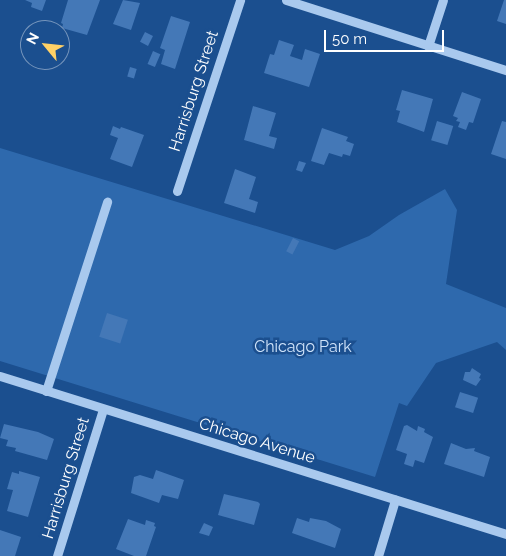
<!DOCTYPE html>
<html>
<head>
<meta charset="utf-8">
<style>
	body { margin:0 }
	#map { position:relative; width:506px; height:556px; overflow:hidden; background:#1b4f8f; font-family:Raleway,sans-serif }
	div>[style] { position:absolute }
	.green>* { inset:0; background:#2e69ad }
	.building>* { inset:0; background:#4478b7; transform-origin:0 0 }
	.minor>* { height:9px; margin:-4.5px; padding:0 4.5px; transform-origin:4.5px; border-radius:4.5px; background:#a9c9ee }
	span { translate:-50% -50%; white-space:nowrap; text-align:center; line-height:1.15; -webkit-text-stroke:5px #1b4f8f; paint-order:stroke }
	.street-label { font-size:16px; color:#fff }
	.park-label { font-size:16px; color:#cfe3fa }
	.north { position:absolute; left:20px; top:20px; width:50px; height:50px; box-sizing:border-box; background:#1b4f8f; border:1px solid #7695bc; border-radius:50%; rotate:298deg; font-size:14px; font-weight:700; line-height:20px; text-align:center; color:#fff }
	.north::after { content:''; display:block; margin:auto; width:18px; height:22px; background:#ffd166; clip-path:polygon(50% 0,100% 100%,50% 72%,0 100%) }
	.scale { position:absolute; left:324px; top:30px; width:120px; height:22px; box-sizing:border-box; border:2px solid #fff; border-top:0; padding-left:6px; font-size:15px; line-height:18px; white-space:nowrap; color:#fff; -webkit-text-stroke:4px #1b4f8f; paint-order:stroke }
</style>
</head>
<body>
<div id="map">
	<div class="green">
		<div style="clip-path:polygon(0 148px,335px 250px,369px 236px,399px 215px,445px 189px,457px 210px,446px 284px,506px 308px,506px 350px,497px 342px,436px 363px,407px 406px,399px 403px,375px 477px,0 361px)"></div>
	</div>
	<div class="building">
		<div style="clip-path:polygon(25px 0,46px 0,42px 11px,31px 7px,32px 3px)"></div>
		<div style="clip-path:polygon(68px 0,100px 0,87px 35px,62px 28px,63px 24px,61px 23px)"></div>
		<div style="clip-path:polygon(123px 0,140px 3px,131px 30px,113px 24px)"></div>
		<div style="clip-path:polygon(504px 0,506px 0,506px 24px,497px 21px)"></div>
		<div style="clip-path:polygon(171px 16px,190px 22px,175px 69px,161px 64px,165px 50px,160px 48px)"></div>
		<div style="left:145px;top:32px;width:9px;height:11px;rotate:27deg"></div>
		<div style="clip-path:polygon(279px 40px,294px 45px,290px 56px,302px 60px,305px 49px,320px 54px,309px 87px,264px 73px,270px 54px,274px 55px)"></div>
		<div style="left:153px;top:51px;width:8px;height:14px;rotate:23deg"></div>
		<div style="left:130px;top:67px;width:7px;height:10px;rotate:16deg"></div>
		<div style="clip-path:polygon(402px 90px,433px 99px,424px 132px,397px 122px,400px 111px,396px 110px)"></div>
		<div style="clip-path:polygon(462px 92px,481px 99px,473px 123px,469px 122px,466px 130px,458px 127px,460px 122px,456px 121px,458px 118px,453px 116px)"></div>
		<div style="clip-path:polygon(253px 106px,276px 113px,269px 136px,277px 138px,274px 149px,244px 140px)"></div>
		<div style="left:437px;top:121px;width:17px;height:20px;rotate:17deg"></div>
		<div style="clip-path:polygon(502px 121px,506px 122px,506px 159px,491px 154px)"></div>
		<div style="clip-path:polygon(113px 126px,120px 129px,121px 127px,144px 135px,132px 167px,110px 159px,118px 138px,110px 135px)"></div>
		<div style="clip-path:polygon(322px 128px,348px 137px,346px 141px,354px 144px,350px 156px,343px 154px,342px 157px,329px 153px,324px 165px,311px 161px)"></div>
		<div style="clip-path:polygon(299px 161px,306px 163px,302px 172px,296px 170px)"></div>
		<div style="clip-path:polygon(235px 169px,256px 177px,249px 199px,258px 202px,255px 213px,224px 203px)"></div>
		<div style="left:293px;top:238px;width:7px;height:15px;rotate:27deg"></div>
		<div style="left:107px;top:313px;width:22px;height:25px;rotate:18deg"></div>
		<div style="clip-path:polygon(472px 368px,481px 374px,479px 378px,481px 379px,476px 386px,463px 380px,465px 372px,470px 372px)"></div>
		<div style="left:460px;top:392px;width:19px;height:16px;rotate:18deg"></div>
		<div style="clip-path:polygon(4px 424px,38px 432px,54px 439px,47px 460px,15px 451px,16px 448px,6px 446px,8px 440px,0 438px)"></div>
		<div style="clip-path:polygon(407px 425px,417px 431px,418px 426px,425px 429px,424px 432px,433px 437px,424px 463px,415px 460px,413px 467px,404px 464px,407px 454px,396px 450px,404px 426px)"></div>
		<div style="clip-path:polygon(451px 443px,466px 449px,475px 448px,474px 451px,490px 457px,484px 477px,444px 464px)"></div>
		<div style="clip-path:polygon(156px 470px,184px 480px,178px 499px,162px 495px,159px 503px,131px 493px,134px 477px,140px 475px,153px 479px)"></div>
		<div style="clip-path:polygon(19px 471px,40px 477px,28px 517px,7px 511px,13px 490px,7px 489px,12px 472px,19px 474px)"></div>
		<div style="clip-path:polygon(224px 494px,258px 502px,260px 504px,254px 525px,218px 515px)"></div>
		<div style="clip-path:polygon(297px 518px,309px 522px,310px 518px,326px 521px,341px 529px,335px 548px,292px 533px)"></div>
		<div style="clip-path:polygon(128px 519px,145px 525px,146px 520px,155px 523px,154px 526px,156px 527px,146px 556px,134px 556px,116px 549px)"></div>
		<div style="clip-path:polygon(204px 523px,213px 527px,209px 536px,199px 533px)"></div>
		<div style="clip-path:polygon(0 530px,21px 537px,15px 556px,0 556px)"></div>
	</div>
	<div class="minor">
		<div style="left:286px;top:0;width:231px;rotate:17.7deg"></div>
		<div style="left:428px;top:46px;width:48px;rotate:-71.9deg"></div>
		<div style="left:177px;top:191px;width:201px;rotate:-71.7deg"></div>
		<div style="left:0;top:376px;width:530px;rotate:17.34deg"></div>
		<div style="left:46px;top:391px;width:199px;rotate:-72.1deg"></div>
		<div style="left:57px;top:556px;width:154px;rotate:-72.6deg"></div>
		<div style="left:378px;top:556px;width:59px;rotate:-73.1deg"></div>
	</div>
	<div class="street-label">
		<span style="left:194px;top:91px;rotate:-72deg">Harrisburg Street</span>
		<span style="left:257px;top:441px;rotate:17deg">Chicago Avenue</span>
		<span style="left:66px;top:478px;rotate:-73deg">Harrisburg Street</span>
	</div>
	<div class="park-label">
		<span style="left:303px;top:347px">Chicago Park</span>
	</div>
	<div class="north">N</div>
	<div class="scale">50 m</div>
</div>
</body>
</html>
